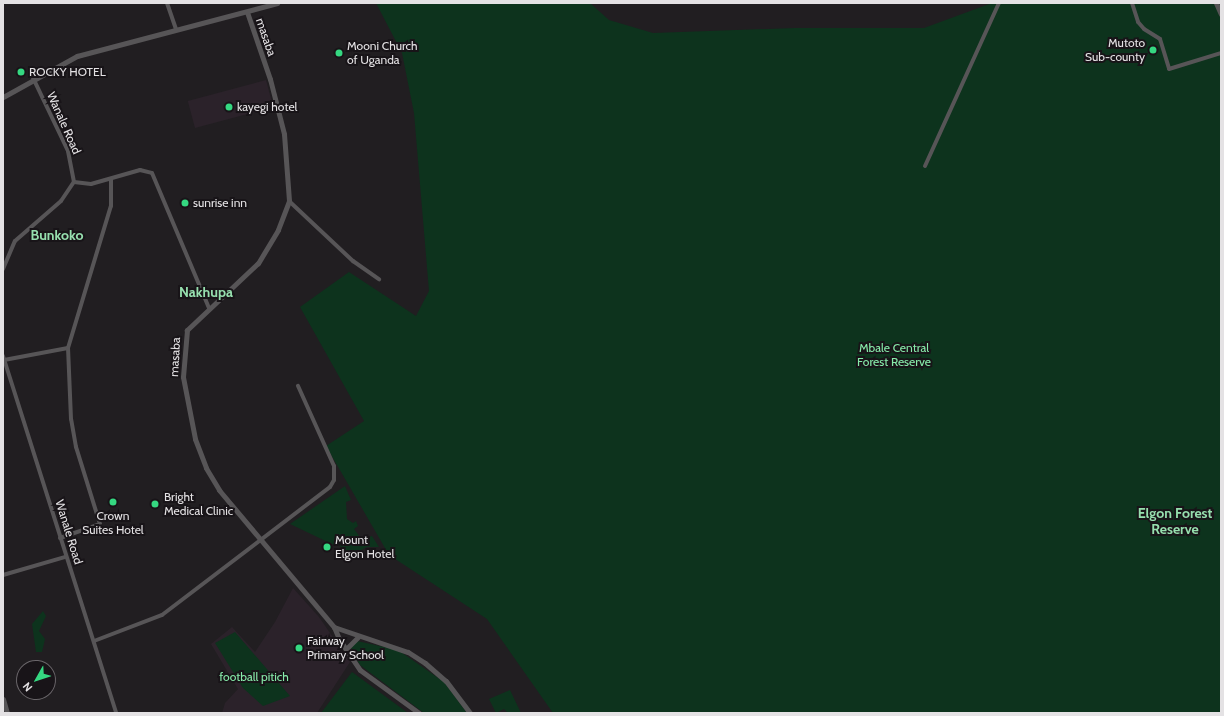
<!DOCTYPE html>
<html>
<head>
<meta charset="utf-8">
<style>
	body { margin:0 }
	#map { position:relative; width:1224px; height:716px; overflow:hidden; background:#211e21; font-family:Cabin,sans-serif }
	div>[style] { position:absolute }
	.built>* { inset:0; background:#2b222a; transform-origin:0 0 }
	.green>* { inset:0; background:#0d331d }
	.minor>* { height:4px; margin:-2px; padding:0 2px; transform-origin:2px; border-radius:2px; background:#575557 }
	.tertiary>* { height:5px; margin:-2.5px; padding:0 2.5px; transform-origin:2.5px; border-radius:2.5px; background:#575557 }
	.dots>* { width:11px; height:11px; translate:-50% -50%; box-sizing:border-box; border:2px solid #181418; border-radius:50% }
	span { translate:-50% -50%; white-space:nowrap; text-align:center; line-height:1.15; -webkit-text-stroke:4px #181418; paint-order:stroke }
	.street-label { font-size:12px; color:#e4e2e4 }
	.poi-label { font-size:12px; color:#e4e2e4 }
	.right { translate:-100% -50%; text-align:right }
	.left { translate:0 -50%; text-align:left }
	.park-label { font-size:12px; color:#87ebaa }
	.quarter-label { font-size:14px; color:#96dfae; font-weight:700 }
	.frame { position:absolute; inset:0; border:4px solid #e4e2e4; pointer-events:none }
	.north { position:absolute; left:16px; top:660px; width:40px; height:40px; box-sizing:border-box; background:#181418; border:1px solid #6a666a; border-radius:50%; rotate:231deg; font-size:11px; font-weight:700; line-height:16px; text-align:center; color:#e4e2e4 }
	.north::after { content:''; display:block; margin:auto; width:14px; height:18px; background:#35d881; clip-path:polygon(50% 0,100% 100%,50% 72%,0 100%) }
</style>
</head>
<body>
<div id="map">
	<div class="built">
		<div style="left:266px;top:80px;width:28px;height:81px;rotate:75deg"></div>
		<div style="clip-path:polygon(293px 588px,319px 617px,350px 662px,317px 713px,222px 713px,225px 703px,238px 689px,211px 644px,232px 627px,255px 652px,275px 622px)"></div>
	</div>
	<div class="green">
		<div style="clip-path:polygon(376px 3px,590px 3px,609px 20px,653px 33px,795px 28px,924px 28px,992px 3px,1221px 3px,1221px 713px,553px 713px,487px 619px,389px 555px,326px 446px,364px 421px,300px 307px,349px 272px,416px 316px,429px 291px,414px 113px,402px 53px)"></div>
		<div style="clip-path:polygon(345px 486px,351px 500px,346px 502px,347px 519px,353px 523px,356px 521px,358px 526px,354px 529px,360px 537px,363px 539px,372px 536px,379px 547px,367px 547px,350px 556px,337px 543px,334px 545px,290px 524px)"></div>
		<div style="clip-path:polygon(43px 611px,46px 616px,39px 631px,45px 639px,42px 652px,36px 652px,32px 624px)"></div>
		<div style="clip-path:polygon(235px 632px,290px 696px,263px 706px,243px 688px,215px 643px)"></div>
		<div style="clip-path:polygon(357px 641px,398px 650px,444px 682px,467px 713px,424px 713px,360px 665px,351px 650px,353px 643px)"></div>
		<div style="clip-path:polygon(352px 672px,408px 713px,321px 713px)"></div>
		<div style="clip-path:polygon(510px 690px,521px 713px,508px 713px,504px 709px,496px 713px,489px 699px)"></div>
	</div>
	<div class="minor">
		<div style="left:167px;top:3px;width:28px;rotate:71deg"></div>
		<div style="left:1132px;top:3px;width:20px;rotate:72deg"></div>
		<div style="left:1138px;top:22px;width:9px;rotate:49deg"></div>
		<div style="left:1144px;top:29px;width:19px;rotate:32deg"></div>
		<div style="left:1160px;top:39px;width:31px;rotate:73deg"></div>
		<div style="left:1169px;top:69px;width:54px;rotate:-17.1deg"></div>
		<div style="left:925px;top:166px;width:179px;rotate:-65.6deg"></div>
		<div style="left:74px;top:182px;width:17px;rotate:7deg"></div>
		<div style="left:91px;top:184px;width:51px;rotate:-15.9deg"></div>
		<div style="left:140px;top:170px;width:12px;rotate:14deg"></div>
		<div style="left:152px;top:173px;width:147px;rotate:67.1deg"></div>
		<div style="left:289px;top:201px;width:88px;rotate:43.2deg"></div>
		<div style="left:353px;top:261px;width:32px;rotate:35deg"></div>
		<div style="left:3px;top:269px;width:30px;rotate:-67deg"></div>
		<div style="left:15px;top:241px;width:61px;rotate:-41deg"></div>
		<div style="left:61px;top:201px;width:23px;rotate:-56deg"></div>
		<div style="left:74px;top:182px;width:32px;rotate:-101deg"></div>
		<div style="left:68px;top:151px;width:81px;rotate:-115.6deg"></div>
		<div style="left:3px;top:356px;width:374px;rotate:72.4deg"></div>
		<div style="left:4px;top:360px;width:65px;rotate:-10.6deg"></div>
		<div style="left:60px;top:538px;width:42px;rotate:-19.3deg"></div>
		<div style="left:100px;top:524px;width:81px;rotate:-107.3deg"></div>
		<div style="left:76px;top:447px;width:28px;rotate:-100deg"></div>
		<div style="left:71px;top:419px;width:71px;rotate:-92.4deg"></div>
		<div style="left:68px;top:348px;width:148px;rotate:-73.2deg"></div>
		<div style="left:111px;top:206px;width:27px;rotate:-90deg"></div>
		<div style="left:3px;top:575px;width:65px;rotate:-16.2deg"></div>
		<div style="left:94px;top:641px;width:73px;rotate:-20.9deg"></div>
		<div style="left:162px;top:615px;width:211px;rotate:-37.3deg"></div>
		<div style="left:330px;top:487px;width:8px;rotate:-60deg"></div>
		<div style="left:334px;top:480px;width:14px;rotate:-90deg"></div>
		<div style="left:334px;top:466px;width:88px;rotate:-114.2deg"></div>
	</div>
	<div class="tertiary">
		<div style="left:1216px;top:3px;width:12px;rotate:66deg"></div>
		<div style="left:247px;top:12px;width:71px;rotate:71.1deg"></div>
		<div style="left:270px;top:79px;width:57px;rotate:75.7deg"></div>
		<div style="left:284px;top:134px;width:67px;rotate:85.7deg"></div>
		<div style="left:289px;top:201px;width:31px;rotate:111deg"></div>
		<div style="left:278px;top:230px;width:39px;rotate:121deg"></div>
		<div style="left:258px;top:263px;width:98px;rotate:136.7deg"></div>
		<div style="left:187px;top:330px;width:47px;rotate:94.9deg"></div>
		<div style="left:183px;top:377px;width:63px;rotate:79deg"></div>
		<div style="left:195px;top:439px;width:31px;rotate:69deg"></div>
		<div style="left:206px;top:468px;width:26px;rotate:59deg"></div>
		<div style="left:219px;top:490px;width:179px;rotate:50deg"></div>
		<div style="left:334px;top:627px;width:13px;rotate:67deg"></div>
		<div style="left:339px;top:639px;width:37px;rotate:56deg"></div>
		<div style="left:360px;top:670px;width:73px;rotate:36.1deg"></div>
		<div style="left:3px;top:97px;width:85px;rotate:-29deg"></div>
		<div style="left:77px;top:56px;width:207px;rotate:-14.8deg"></div>
		<div style="left:334px;top:627px;width:78px;rotate:18.7deg"></div>
		<div style="left:408px;top:652px;width:20px;rotate:33deg"></div>
		<div style="left:425px;top:663px;width:28px;rotate:41deg"></div>
		<div style="left:446px;top:681px;width:40px;rotate:53deg"></div>
		<div style="left:346px;top:649px;width:17px;rotate:-45deg"></div>
		<div style="left:3px;top:699px;width:15px;rotate:74deg"></div>
	</div>
	<div class="dots">
		<div style="left:1153px;top:50px;background:#35d881"></div>
		<div style="left:339px;top:53px;background:#35d881"></div>
		<div style="left:21px;top:72px;background:#35d881"></div>
		<div style="left:229px;top:107px;background:#35d881"></div>
		<div style="left:185px;top:203px;background:#35d881"></div>
		<div style="left:113px;top:502px;background:#35d881"></div>
		<div style="left:155px;top:504px;background:#35d881"></div>
		<div style="left:327px;top:547px;background:#35d881"></div>
		<div style="left:299px;top:648px;background:#35d881"></div>
	</div>
	<div class="street-label">
		<span style="left:266px;top:37px;rotate:71deg">masaba</span>
		<span style="left:64px;top:123px;rotate:66deg">Wanale Road</span>
		<span style="left:175px;top:357px;rotate:-87deg">masaba</span>
		<span style="left:69px;top:532px;rotate:73deg">Wanale Road</span>
	</div>
	<div class="poi-label">
		<span class="right" style="left:1145px;top:50px">Mutoto<br>Sub-county</span>
		<span class="left" style="left:347px;top:53px">Mooni Church<br>of Uganda</span>
		<span class="left" style="left:29px;top:72px">ROCKY HOTEL</span>
		<span class="left" style="left:237px;top:107px">kayegi hotel</span>
		<span class="left" style="left:193px;top:203px">sunrise inn</span>
		<span class="left" style="left:164px;top:504px">Bright<br>Medical Clinic</span>
		<span style="left:113px;top:523px">Crown<br>Suites Hotel</span>
		<span class="left" style="left:335px;top:547px">Mount<br>Elgon Hotel</span>
		<span class="left" style="left:307px;top:648px">Fairway<br>Primary School</span>
	</div>
	<div class="park-label">
		<span style="left:894px;top:355px">Mbale Central<br>Forest Reserve</span>
		<span style="left:254px;top:677px">football pitich</span>
	</div>
	<div class="quarter-label">
		<span style="left:57px;top:235px">Bunkoko</span>
		<span style="left:206px;top:292px">Nakhupa</span>
		<span style="left:1175px;top:521px">Elgon Forest<br>Reserve</span>
	</div>
	<div class="frame"></div>
	<div class="north">N</div>
</div>
</body>
</html>
